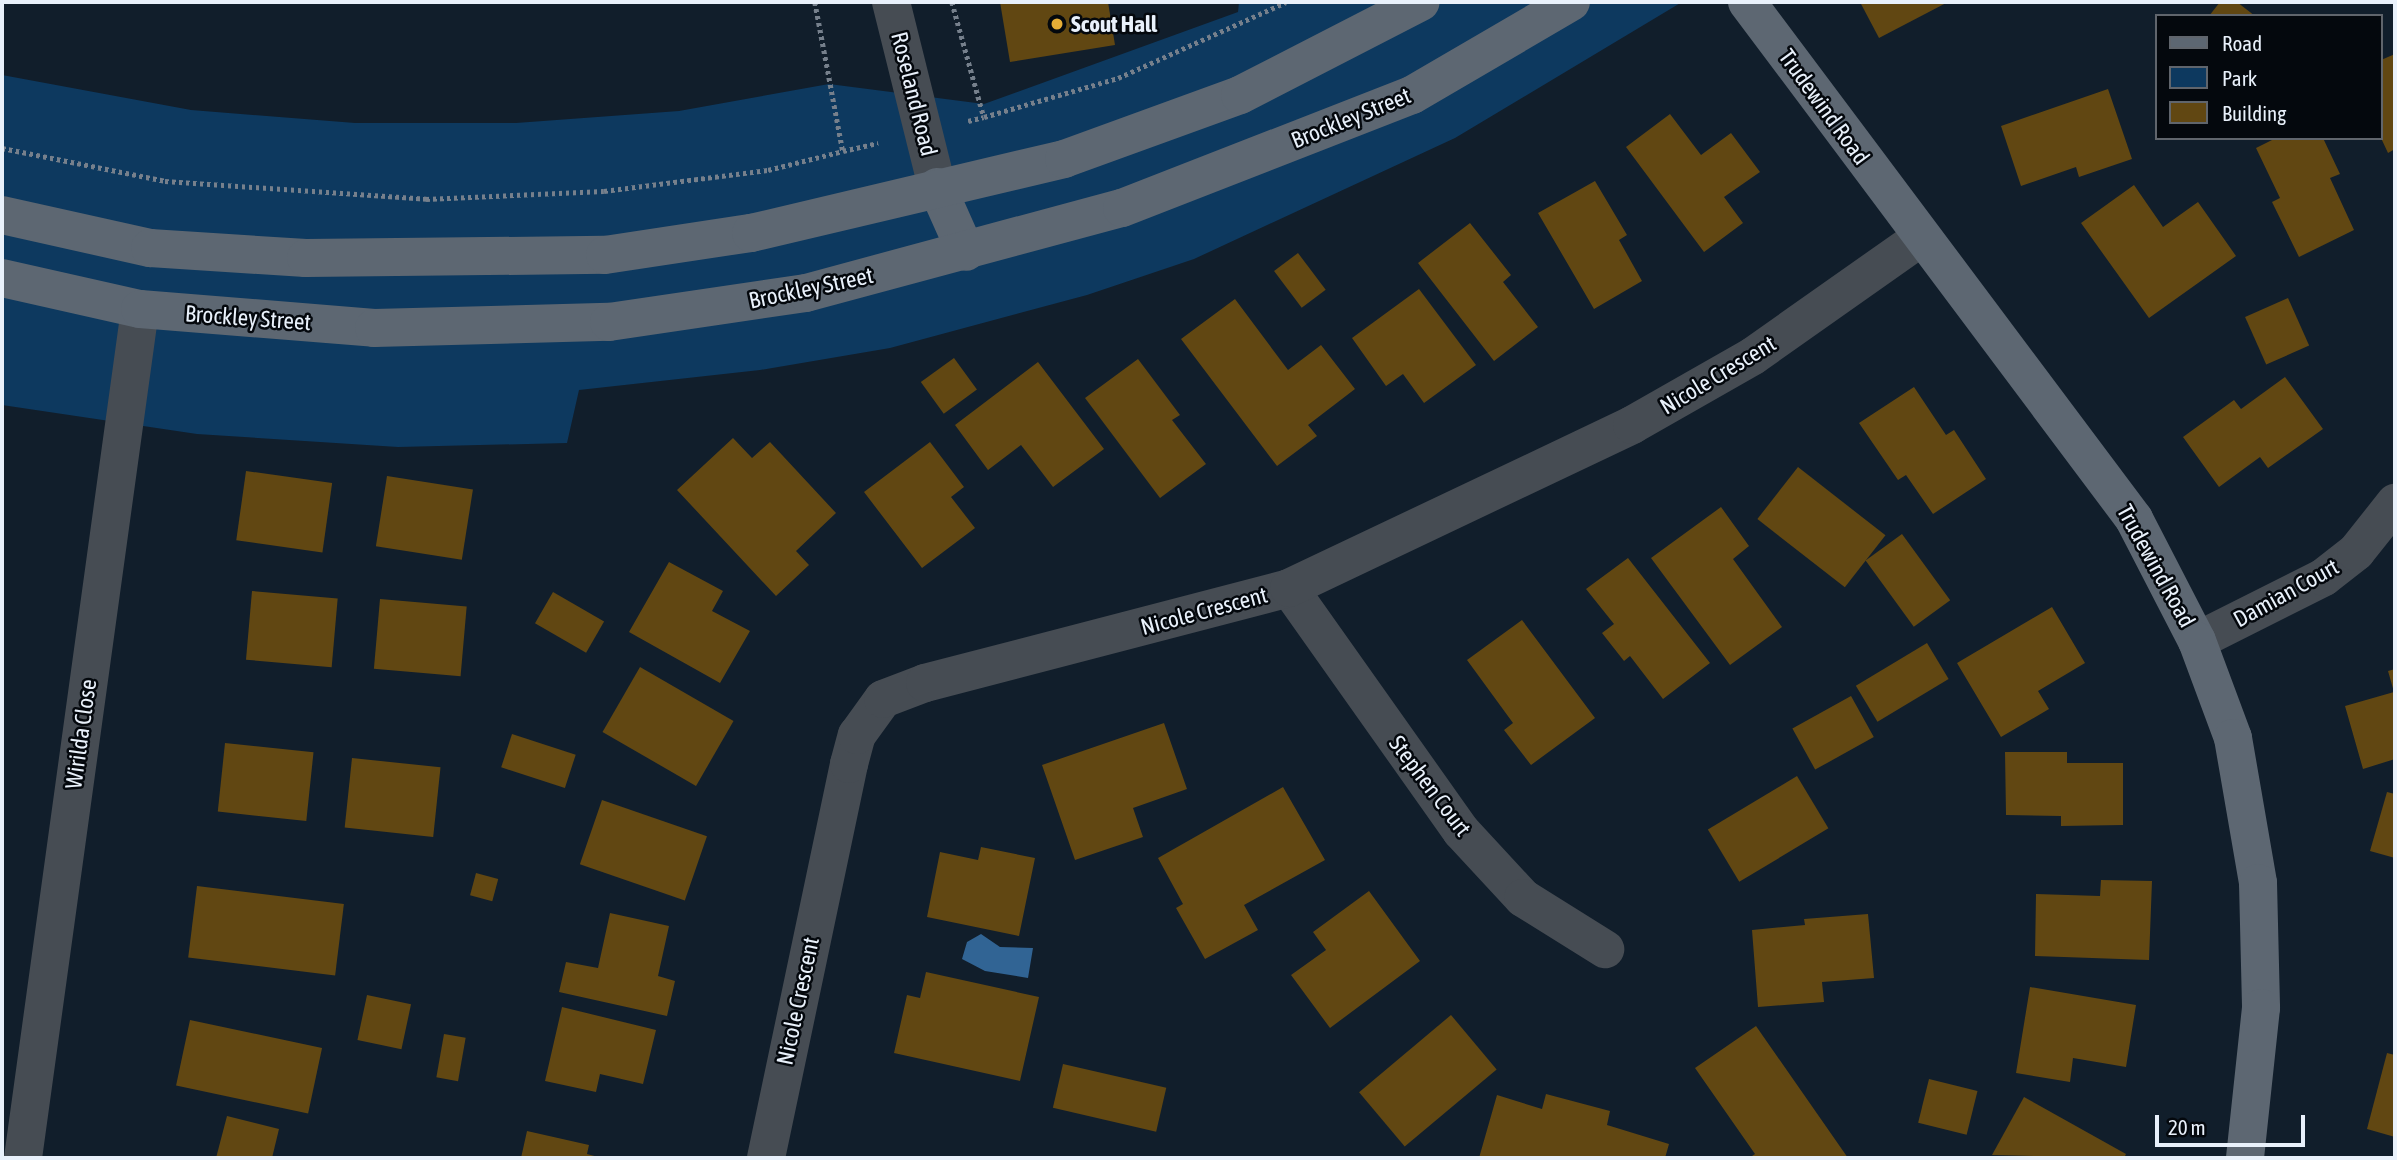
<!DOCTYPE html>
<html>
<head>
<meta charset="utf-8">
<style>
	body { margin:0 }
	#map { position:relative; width:2397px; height:1160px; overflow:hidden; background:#111e2b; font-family:"Asap Condensed",sans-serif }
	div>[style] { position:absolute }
	.green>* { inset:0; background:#0d395f }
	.water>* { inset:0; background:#316494 }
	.building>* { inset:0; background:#614712; transform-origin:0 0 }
	.path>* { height:4.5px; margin-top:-2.25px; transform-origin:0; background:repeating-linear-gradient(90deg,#76808c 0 3.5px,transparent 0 7px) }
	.street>* { height:38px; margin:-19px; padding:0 19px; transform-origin:19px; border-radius:19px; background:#464c53 }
	.secondary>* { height:38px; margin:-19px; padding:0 19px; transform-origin:19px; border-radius:19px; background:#5d6772 }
	.dots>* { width:19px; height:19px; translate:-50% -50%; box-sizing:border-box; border:4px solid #04080d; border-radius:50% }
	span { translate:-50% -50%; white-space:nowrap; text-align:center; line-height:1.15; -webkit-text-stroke:5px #04080d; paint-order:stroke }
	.poi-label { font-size:23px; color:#e9f1fb; font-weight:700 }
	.left { translate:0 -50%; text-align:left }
	.street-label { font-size:23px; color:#e9f1fb }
	.frame { position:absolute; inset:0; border:4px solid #e9f1fb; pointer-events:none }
	.legend { position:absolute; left:2155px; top:14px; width:228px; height:126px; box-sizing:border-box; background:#04080d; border:2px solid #60656c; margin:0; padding:9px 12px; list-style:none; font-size:21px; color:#e9f1fb }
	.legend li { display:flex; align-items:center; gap:14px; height:35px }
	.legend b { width:35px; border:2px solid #60656c }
	.scale { position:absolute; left:2155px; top:1115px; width:150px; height:32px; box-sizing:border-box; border:4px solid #e9f1fb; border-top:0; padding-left:9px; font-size:21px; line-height:24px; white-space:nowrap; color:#e9f1fb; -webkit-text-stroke:5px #04080d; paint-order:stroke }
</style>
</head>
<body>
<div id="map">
	<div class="green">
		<div style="clip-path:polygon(1239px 2px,1682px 2px,1455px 138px,1194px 259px,1087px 295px,890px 348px,760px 370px,579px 390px,567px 443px,398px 447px,197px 434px,2px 405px,2px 75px,191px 110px,355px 123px,516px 123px,679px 111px,829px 84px,984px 104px,1238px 12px)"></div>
	</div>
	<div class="water">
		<div style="clip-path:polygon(981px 934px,1000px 947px,1033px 948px,1028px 978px,985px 971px,962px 959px,967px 942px)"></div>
	</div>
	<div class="building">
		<div style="clip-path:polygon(1000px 2px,1108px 2px,1115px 45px,1010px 62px)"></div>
		<div style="clip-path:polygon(1860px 2px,1948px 2px,1879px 38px)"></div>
		<div style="clip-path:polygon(2220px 2px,2237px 2px,2255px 16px,2209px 16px)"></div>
		<div style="clip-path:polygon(2395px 54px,2395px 149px,2388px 153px,2381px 138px,2381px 60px)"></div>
		<div style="clip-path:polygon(2108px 89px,2132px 159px,2079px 177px,2076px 167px,2021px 186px,2001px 126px)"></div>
		<div style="clip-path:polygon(1670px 114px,1701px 155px,1731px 133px,1760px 172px,1724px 197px,1743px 223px,1704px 252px,1626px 147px)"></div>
		<div style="clip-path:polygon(2276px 138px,2323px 138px,2340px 174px,2330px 178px,2354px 230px,2299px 257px,2272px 202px,2280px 198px,2256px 148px)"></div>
		<div style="clip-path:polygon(1595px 181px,1627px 235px,1619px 240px,1642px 281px,1594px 309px,1538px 213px)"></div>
		<div style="clip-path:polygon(2134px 185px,2163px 227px,2198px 202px,2236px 256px,2149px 318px,2081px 223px)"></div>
		<div style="clip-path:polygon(1470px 223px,1511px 275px,1503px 282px,1538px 327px,1494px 361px,1418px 263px)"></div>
		<div style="left:1298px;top:253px;width:46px;height:30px;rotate:53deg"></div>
		<div style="clip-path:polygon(1419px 289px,1476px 365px,1424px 403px,1403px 374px,1386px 386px,1352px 338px)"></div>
		<div style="left:2288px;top:298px;width:52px;height:47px;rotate:66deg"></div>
		<div style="clip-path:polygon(1235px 299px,1288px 370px,1321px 345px,1355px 389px,1308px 425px,1317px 436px,1277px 466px,1181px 339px)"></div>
		<div style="left:954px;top:358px;width:39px;height:41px;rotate:54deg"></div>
		<div style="clip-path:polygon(1138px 359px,1180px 415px,1172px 420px,1206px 464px,1160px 498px,1085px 398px)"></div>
		<div style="clip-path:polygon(1038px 362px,1104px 449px,1053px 487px,1021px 445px,988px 470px,955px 425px)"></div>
		<div style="clip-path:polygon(2285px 377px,2323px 429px,2268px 468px,2260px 457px,2219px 487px,2183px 437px,2234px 400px,2241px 409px)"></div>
		<div style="clip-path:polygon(1914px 387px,1946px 435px,1954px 430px,1986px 479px,1933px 514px,1906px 475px,1898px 480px,1859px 423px)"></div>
		<div style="clip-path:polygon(733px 438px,752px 458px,770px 442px,836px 513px,796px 551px,809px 565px,776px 596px,677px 490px)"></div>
		<div style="clip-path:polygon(930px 442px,964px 487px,951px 497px,975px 528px,922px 568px,864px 492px)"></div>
		<div style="left:1798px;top:467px;width:111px;height:66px;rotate:38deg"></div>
		<div style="left:246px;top:471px;width:87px;height:70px;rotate:8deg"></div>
		<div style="left:387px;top:476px;width:87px;height:71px;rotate:9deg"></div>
		<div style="clip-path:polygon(1721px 507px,1749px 546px,1733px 559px,1782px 627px,1730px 665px,1651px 558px)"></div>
		<div style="left:1902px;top:534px;width:82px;height:45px;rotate:54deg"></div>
		<div style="clip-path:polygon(1628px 558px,1710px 663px,1663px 699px,1630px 656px,1624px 661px,1602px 633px,1614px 624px,1586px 589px)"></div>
		<div style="clip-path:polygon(669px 562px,723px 591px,712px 611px,750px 631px,720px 683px,629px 632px)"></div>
		<div style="left:252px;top:591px;width:86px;height:69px;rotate:5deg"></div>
		<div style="left:553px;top:592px;width:59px;height:36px;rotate:30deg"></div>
		<div style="left:380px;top:599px;width:87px;height:70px;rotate:5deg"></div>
		<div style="clip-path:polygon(2052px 607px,2085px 663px,2038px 691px,2049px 709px,2001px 737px,1957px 663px)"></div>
		<div style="clip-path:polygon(1522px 620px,1595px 718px,1531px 765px,1504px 730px,1513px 723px,1467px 660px)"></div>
		<div style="left:1927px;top:643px;width:42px;height:83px;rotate:59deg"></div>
		<div style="left:640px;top:667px;width:108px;height:75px;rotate:30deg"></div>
		<div style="clip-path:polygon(2395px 669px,2395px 759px,2363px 769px,2345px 706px,2394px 692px,2388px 671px)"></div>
		<div style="left:1851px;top:696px;width:47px;height:67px;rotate:61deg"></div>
		<div style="clip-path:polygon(1164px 723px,1187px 789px,1133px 808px,1143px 837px,1075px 860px,1042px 765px)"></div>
		<div style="left:512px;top:734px;width:67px;height:35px;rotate:18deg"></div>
		<div style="left:225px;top:743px;width:89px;height:69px;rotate:6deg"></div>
		<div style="clip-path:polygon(2005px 752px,2067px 752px,2067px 763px,2123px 763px,2123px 825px,2061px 826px,2061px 816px,2006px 815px)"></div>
		<div style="left:352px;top:758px;width:89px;height:70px;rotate:6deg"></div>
		<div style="left:1797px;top:776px;width:61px;height:104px;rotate:59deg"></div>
		<div style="clip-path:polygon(1283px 787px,1325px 860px,1244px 905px,1258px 930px,1205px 959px,1176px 908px,1183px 904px,1158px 858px)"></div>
		<div style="clip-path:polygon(2387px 792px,2395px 794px,2395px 858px,2370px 851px)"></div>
		<div style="left:602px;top:800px;width:111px;height:68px;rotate:19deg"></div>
		<div style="clip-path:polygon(981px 847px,1035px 858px,1019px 936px,927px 917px,940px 852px,978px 860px)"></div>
		<div style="left:476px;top:873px;width:23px;height:23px;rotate:15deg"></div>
		<div style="clip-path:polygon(2101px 880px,2152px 881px,2149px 960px,2035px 956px,2036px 894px,2100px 896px)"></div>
		<div style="left:197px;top:886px;width:148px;height:72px;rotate:7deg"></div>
		<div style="clip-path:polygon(1369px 891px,1420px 961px,1330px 1028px,1291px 975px,1326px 950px,1313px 932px)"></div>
		<div style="clip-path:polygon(610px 913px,669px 926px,658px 976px,675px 981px,667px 1016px,559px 992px,566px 962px,598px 968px)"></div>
		<div style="clip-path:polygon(1868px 914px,1874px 978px,1822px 982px,1824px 1002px,1758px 1007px,1752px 930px,1805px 925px,1804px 919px)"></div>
		<div style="clip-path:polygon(926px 972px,1039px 997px,1020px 1081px,894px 1053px,907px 995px,920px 998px)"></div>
		<div style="clip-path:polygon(2030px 987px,2136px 1005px,2126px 1067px,2073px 1058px,2070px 1082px,2016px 1073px)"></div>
		<div style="left:367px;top:995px;width:45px;height:46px;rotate:12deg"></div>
		<div style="clip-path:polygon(562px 1007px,656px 1030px,643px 1084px,600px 1074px,596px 1092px,545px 1081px)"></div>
		<div style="left:1451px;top:1015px;width:71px;height:120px;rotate:50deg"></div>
		<div style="left:190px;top:1020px;width:135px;height:67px;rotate:12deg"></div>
		<div style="clip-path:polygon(1756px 1026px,1848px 1158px,1749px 1158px,1755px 1154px,1695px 1068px)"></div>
		<div style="left:444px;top:1034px;width:22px;height:44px;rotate:10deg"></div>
		<div style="clip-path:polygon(2387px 1053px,2395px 1055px,2395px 1137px,2367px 1129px)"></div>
		<div style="left:1063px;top:1064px;width:106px;height:45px;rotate:13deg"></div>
		<div style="left:1929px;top:1079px;width:50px;height:45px;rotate:14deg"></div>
		<div style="clip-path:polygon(1546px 1094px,1610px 1111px,1607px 1125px,1669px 1144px,1665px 1158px,1479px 1158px,1497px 1095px,1542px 1109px)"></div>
		<div style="clip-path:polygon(2024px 1097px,2126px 1154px,2124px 1158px,1992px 1155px)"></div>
		<div style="clip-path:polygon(227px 1116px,279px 1129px,272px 1158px,216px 1158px)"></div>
		<div style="clip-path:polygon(527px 1131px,589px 1145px,587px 1154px,602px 1158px,521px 1158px)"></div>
	</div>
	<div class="path">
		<div style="left:815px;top:2px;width:152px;rotate:79.4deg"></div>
		<div style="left:843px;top:151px;width:36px;rotate:-13deg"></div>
		<div style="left:952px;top:2px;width:119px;rotate:74.5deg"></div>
		<div style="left:984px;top:117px;width:140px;rotate:-16.2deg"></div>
		<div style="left:1118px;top:78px;width:184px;rotate:-24.3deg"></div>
		<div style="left:968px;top:121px;width:16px;rotate:-14deg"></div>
		<div style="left:2px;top:148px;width:166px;rotate:11.4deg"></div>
		<div style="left:165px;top:181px;width:262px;rotate:3.9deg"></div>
		<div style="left:426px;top:199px;width:178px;rotate:-2.6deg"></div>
		<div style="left:604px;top:191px;width:165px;rotate:-7.3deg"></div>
		<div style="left:768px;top:170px;width:77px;rotate:-14.2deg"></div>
	</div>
	<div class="street">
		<div style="left:891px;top:2px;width:191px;rotate:76deg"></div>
		<div style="left:1289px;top:588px;width:298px;rotate:54.7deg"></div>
		<div style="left:1461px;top:831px;width:91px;rotate:47.2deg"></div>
		<div style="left:1523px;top:898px;width:97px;rotate:31.9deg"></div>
		<div style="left:2197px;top:641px;width:142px;rotate:-26.7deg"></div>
		<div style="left:2324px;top:577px;width:41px;rotate:-38deg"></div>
		<div style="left:2356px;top:552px;width:63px;rotate:-51.5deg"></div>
		<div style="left:23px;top:1158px;width:857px;rotate:-82.15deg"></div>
		<div style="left:766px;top:1158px;width:403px;rotate:-78.1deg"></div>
		<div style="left:849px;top:764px;width:30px;rotate:-75deg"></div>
		<div style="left:857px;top:735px;width:44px;rotate:-54.2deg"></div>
		<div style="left:883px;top:699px;width:45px;rotate:-20.9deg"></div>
		<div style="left:925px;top:683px;width:376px;rotate:-14.6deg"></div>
		<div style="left:1289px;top:588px;width:380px;rotate:-25.4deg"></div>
		<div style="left:1632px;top:425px;width:139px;rotate:-29.7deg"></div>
		<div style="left:1753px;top:356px;width:204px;rotate:-35.2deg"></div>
	</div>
	<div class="secondary">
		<div style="left:1747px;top:2px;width:646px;rotate:53.18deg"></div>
		<div style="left:2134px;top:519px;width:137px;rotate:62.7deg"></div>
		<div style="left:2197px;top:641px;width:103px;rotate:69.6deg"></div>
		<div style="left:2233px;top:738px;width:147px;rotate:80.2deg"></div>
		<div style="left:2258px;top:883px;width:125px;rotate:88.6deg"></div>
		<div style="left:2261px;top:1008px;width:151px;rotate:96.1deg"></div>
		<div style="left:937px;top:187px;width:71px;rotate:66deg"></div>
		<div style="left:2px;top:215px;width:152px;rotate:12.6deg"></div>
		<div style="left:150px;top:248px;width:156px;rotate:3.7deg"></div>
		<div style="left:306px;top:258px;width:299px;rotate:-0.6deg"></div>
		<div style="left:605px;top:255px;width:148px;rotate:-8.6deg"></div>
		<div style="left:751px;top:233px;width:322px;rotate:-13.3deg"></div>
		<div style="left:1064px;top:159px;width:187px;rotate:-20deg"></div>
		<div style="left:1240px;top:95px;width:203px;rotate:-27.2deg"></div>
		<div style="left:2px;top:278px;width:141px;rotate:12.7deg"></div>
		<div style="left:140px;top:309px;width:235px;rotate:4.6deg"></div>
		<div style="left:374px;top:328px;width:235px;rotate:-1.5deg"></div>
		<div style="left:609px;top:322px;width:199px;rotate:-8.4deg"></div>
		<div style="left:806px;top:293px;width:327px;rotate:-15.1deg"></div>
		<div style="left:1122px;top:208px;width:311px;rotate:-21.3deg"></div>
		<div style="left:1412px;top:95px;width:184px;rotate:-30.3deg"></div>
	</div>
	<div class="dots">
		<div style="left:1057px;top:24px;background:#e6ad36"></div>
	</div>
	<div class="poi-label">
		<span class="left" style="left:1071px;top:24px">Scout Hall</span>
	</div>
	<div class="street-label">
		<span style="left:914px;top:94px;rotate:76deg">Roseland Road</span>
		<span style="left:1824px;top:107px;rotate:54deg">Trudewind Road</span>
		<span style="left:1351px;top:118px;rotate:-22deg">Brockley Street</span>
		<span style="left:811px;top:288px;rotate:-12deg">Brockley Street</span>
		<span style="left:248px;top:318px;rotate:4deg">Brockley Street</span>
		<span style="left:1718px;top:375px;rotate:-31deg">Nicole Crescent</span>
		<span style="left:2156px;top:566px;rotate:61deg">Trudewind Road</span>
		<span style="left:2286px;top:593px;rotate:-29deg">Damian Court</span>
		<span style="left:1204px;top:611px;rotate:-15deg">Nicole Crescent</span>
		<span style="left:81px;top:734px;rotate:-82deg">Wirilda Close</span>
		<span style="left:1430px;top:786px;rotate:53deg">Stephen Court</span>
		<span style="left:798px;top:1001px;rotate:-78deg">Nicole Crescent</span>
	</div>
	<div class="frame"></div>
	<ul class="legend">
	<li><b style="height:9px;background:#5d6772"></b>Road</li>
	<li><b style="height:19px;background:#0d395f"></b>Park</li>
	<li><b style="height:19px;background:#614712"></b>Building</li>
	</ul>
	<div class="scale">20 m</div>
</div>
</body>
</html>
